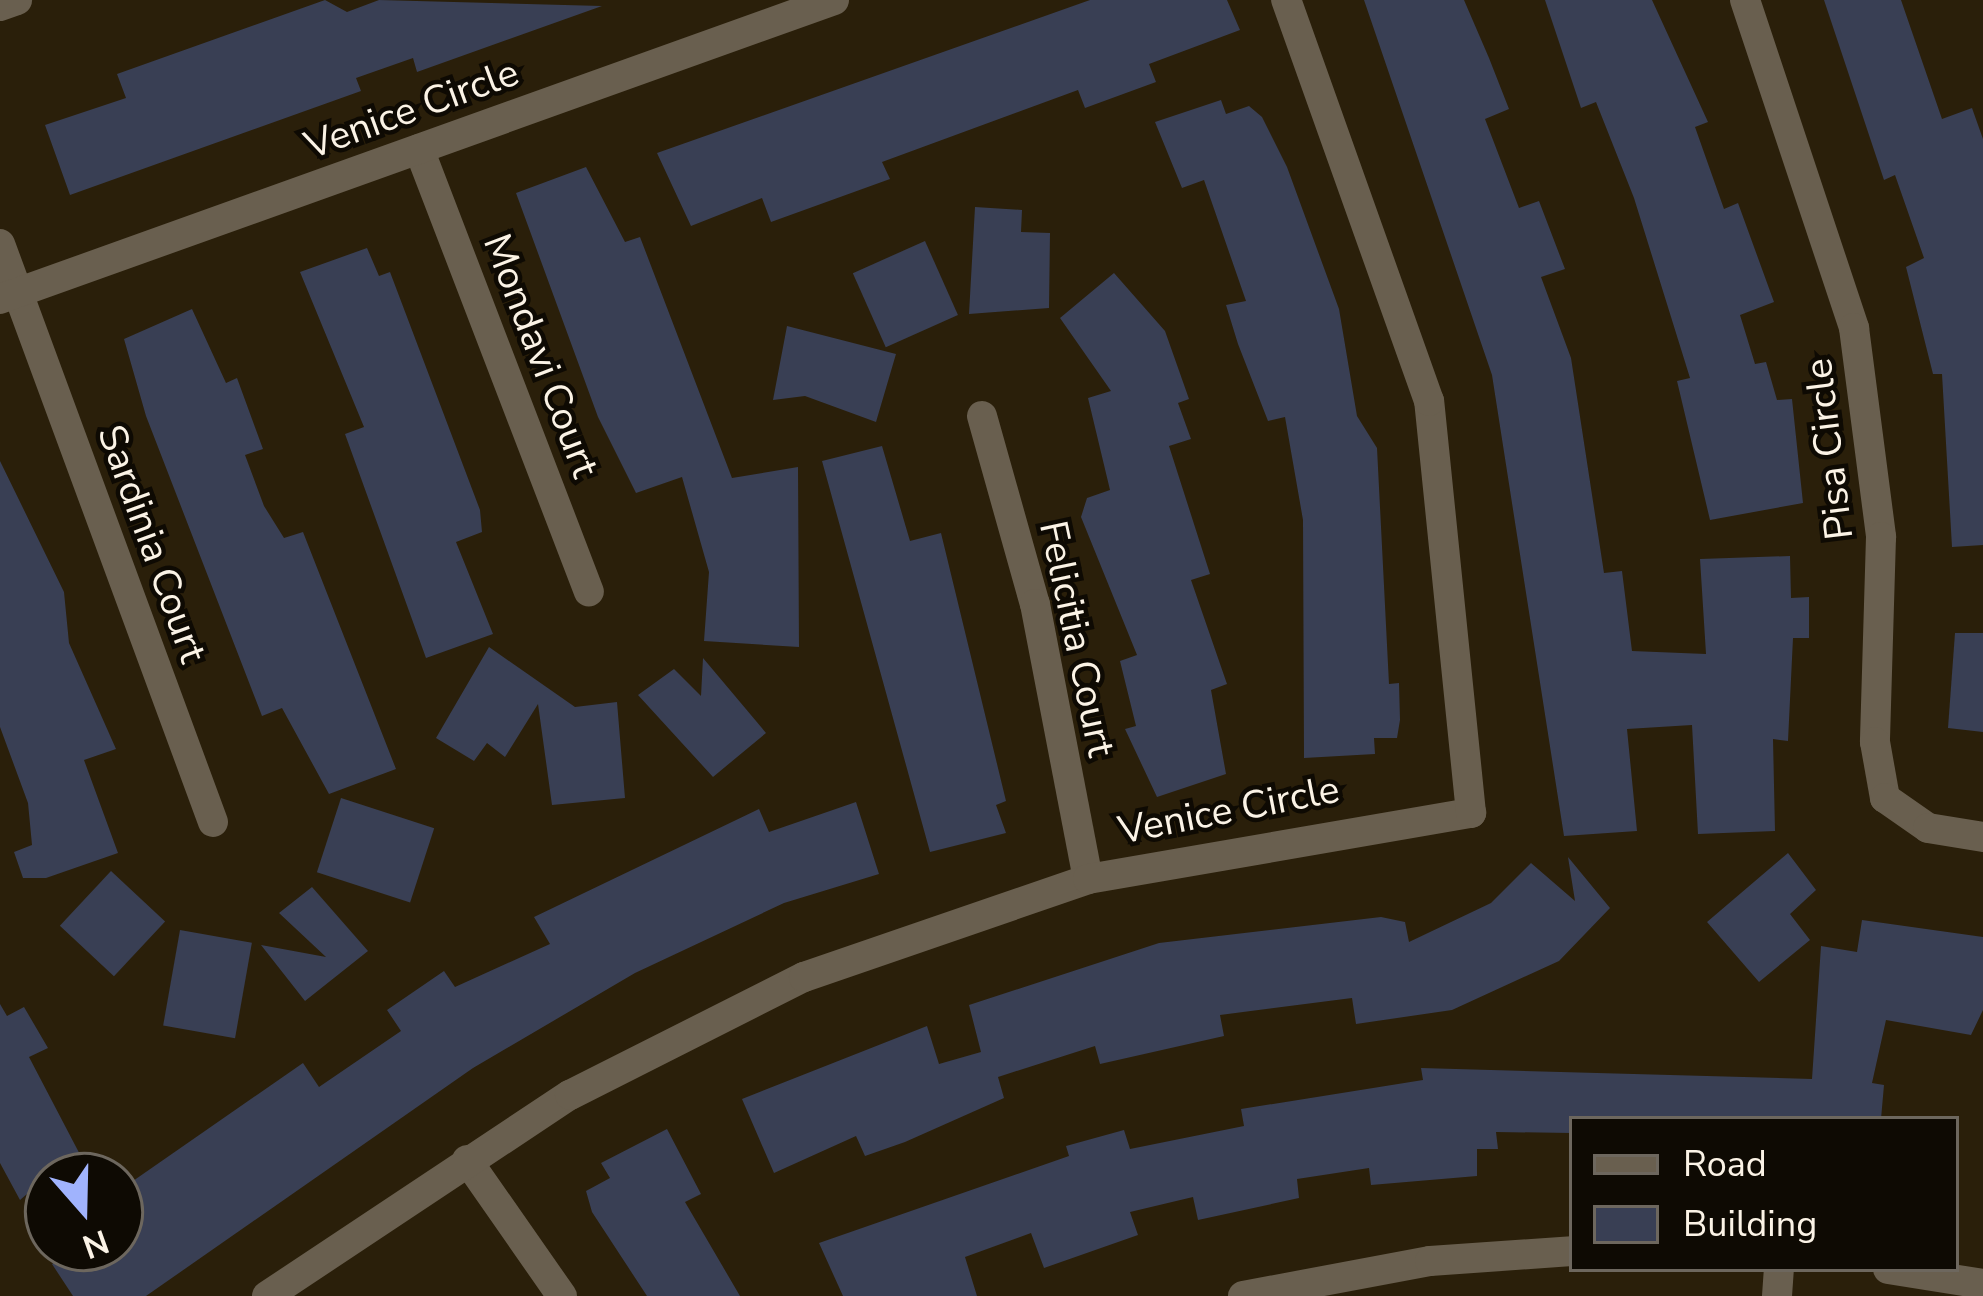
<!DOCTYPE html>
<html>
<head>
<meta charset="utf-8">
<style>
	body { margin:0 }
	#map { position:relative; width:1983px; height:1296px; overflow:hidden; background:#2a1f0a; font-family:"Nunito Sans",sans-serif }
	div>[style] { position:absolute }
	.building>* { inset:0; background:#393f54; transform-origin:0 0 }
	.minor>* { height:30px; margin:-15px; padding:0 15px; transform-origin:15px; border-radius:15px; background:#695f4f }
	.tertiary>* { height:30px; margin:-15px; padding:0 15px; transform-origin:15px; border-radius:15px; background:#695f4f }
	span { translate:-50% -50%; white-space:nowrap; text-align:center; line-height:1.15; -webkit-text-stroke:9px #0e0a03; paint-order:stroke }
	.street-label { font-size:39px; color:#fbf3e6 }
	.legend { position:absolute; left:1569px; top:1116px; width:390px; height:156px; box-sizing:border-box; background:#0e0a03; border:3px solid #6d675e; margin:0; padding:15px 21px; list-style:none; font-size:36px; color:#fbf3e6 }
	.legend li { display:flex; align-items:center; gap:24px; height:60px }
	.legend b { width:60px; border:3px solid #6d675e }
	.north { position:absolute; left:24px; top:1152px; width:120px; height:120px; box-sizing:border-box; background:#0e0a03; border:3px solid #6d675e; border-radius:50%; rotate:160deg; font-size:33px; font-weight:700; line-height:48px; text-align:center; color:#fbf3e6 }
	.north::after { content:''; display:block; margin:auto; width:42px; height:54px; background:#a0b3fd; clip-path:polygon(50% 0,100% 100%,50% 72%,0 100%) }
</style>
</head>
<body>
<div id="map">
	<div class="building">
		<div style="clip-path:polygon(325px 0,347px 12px,379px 0,602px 6px,417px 72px,413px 58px,356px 78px,361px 91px,70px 195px,45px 125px,126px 98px,117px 74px)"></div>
		<div style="clip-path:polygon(1090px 0,1227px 0,1240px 30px,1149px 64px,1156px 82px,1085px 108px,1078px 90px,882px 162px,890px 179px,771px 222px,762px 198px,691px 226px,657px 153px)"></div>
		<div style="clip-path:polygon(1364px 0,1464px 0,1489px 58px,1509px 109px,1485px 119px,1519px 208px,1539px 201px,1565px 269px,1541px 277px,1571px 358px,1604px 573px,1622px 571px,1632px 651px,1706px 654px,1700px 559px,1790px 556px,1791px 598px,1809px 597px,1809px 638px,1793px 638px,1788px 741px,1773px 739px,1775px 831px,1698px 834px,1692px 725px,1627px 729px,1637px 831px,1564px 836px,1492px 375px)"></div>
		<div style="clip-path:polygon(1545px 0,1652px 0,1708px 122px,1695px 127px,1724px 209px,1738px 203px,1774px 302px,1740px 315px,1755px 364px,1766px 362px,1777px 400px,1792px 399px,1803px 503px,1710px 520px,1677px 381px,1690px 378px,1634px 198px,1596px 102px,1581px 108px)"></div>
		<div style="clip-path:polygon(1824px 0,1901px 0,1942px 119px,1972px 108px,1983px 139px,1983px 545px,1952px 547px,1942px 374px,1933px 374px,1906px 267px,1924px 258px,1895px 175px,1884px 180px)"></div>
		<div style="clip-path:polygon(1221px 100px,1226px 114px,1249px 106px,1262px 117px,1287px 167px,1339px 309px,1357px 416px,1377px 448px,1389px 684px,1399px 683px,1400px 720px,1397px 738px,1374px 738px,1375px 754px,1304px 758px,1303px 520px,1285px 417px,1268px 421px,1238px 344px,1226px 305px,1246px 301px,1204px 180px,1182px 188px,1155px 122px)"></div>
		<div style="clip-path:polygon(586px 167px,625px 242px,640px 237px,732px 478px,798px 467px,799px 647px,704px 641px,709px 572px,682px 477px,636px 493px,598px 417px,516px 193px)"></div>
		<div style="clip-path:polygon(975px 207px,1022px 210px,1021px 232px,1050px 233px,1049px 308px,969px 314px)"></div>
		<div style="left:925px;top:241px;width:81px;height:79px;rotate:66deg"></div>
		<div style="clip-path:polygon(367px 248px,379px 276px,390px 272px,480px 510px,482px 532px,456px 542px,493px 634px,426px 658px,345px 434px,364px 427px,300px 272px)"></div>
		<div style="clip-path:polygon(1114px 273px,1165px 331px,1189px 399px,1178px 403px,1191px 439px,1169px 446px,1210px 574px,1191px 580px,1227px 684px,1211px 690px,1226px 774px,1157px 797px,1125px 729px,1136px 726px,1120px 661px,1137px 655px,1081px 517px,1087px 498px,1110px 490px,1088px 398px,1111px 391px,1060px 318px)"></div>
		<div style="clip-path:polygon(192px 309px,226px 383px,237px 378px,263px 449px,245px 455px,264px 506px,284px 538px,303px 532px,396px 769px,329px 794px,282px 708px,262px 716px,146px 416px,124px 339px)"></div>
		<div style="clip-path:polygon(787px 326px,896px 354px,876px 422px,805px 396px,773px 400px)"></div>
		<div style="clip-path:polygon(882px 446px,910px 541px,941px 533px,1006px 801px,996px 805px,1006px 833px,930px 852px,822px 461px)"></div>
		<div style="clip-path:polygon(0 461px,64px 592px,69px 643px,116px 749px,84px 760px,118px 853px,46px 878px,23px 878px,14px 852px,32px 845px,28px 803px,0 727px)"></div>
		<div style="clip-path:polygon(1955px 633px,1983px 633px,1983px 732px,1948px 728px)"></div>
		<div style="clip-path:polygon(489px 647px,575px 707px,617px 702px,625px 798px,552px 805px,538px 704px,505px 757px,487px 743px,474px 761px,436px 738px)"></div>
		<div style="clip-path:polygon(703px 658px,766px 733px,713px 777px,638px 695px,674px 669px,701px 696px)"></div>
		<div style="left:341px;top:798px;width:98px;height:78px;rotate:18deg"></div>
		<div style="clip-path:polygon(856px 802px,879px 874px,784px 903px,635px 973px,473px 1068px,146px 1296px,73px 1296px,52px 1264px,79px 1248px,120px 1248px,120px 1190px,303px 1063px,319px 1087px,401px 1031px,387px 1010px,444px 971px,455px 987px,550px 944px,534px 917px,759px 809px,769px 832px)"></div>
		<div style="clip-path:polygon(1788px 853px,1816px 890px,1790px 914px,1810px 940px,1759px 982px,1707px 922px)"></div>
		<div style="clip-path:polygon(1568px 857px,1610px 908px,1559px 961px,1452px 1010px,1356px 1024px,1352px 998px,1220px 1015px,1224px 1036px,1100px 1064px,1095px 1046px,998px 1077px,1004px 1098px,905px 1142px,865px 1156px,856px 1136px,774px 1173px,742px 1099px,927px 1026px,939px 1064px,981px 1052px,969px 1005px,1159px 943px,1381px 917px,1405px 922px,1409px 942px,1491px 903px,1531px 863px,1575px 901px)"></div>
		<div style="left:111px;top:871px;width:74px;height:75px;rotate:43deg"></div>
		<div style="clip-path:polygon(312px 887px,368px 951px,305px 1001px,261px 945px,326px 957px,279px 913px)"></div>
		<div style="clip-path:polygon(1862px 920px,1983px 937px,1983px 1010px,1971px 1035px,1886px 1020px,1872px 1083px,1884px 1085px,1881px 1119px,1572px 1119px,1572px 1133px,1496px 1132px,1498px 1149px,1477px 1149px,1477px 1176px,1371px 1185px,1369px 1168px,1297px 1179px,1299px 1198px,1198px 1220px,1193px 1197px,1130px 1212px,1138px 1235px,1044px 1268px,1031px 1233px,965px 1257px,977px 1296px,843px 1296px,819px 1243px,1069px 1156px,1066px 1146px,1124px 1130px,1130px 1149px,1244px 1126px,1241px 1109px,1423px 1080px,1421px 1068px,1812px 1079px,1821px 946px,1857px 952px)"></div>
		<div style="left:180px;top:930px;width:73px;height:97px;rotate:10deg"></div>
		<div style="clip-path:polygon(0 1004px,7px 1016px,24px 1007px,48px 1048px,29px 1057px,86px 1166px,48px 1176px,20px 1200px,0 1163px)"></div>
		<div style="clip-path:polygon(667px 1129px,701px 1194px,685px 1202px,740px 1296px,647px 1296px,592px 1212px,586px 1191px,610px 1178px,601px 1163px)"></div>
	</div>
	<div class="minor">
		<div style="left:1745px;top:0;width:346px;rotate:71.6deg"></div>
		<div style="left:1854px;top:328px;width:211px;rotate:82.6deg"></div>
		<div style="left:1881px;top:537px;width:205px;rotate:91.7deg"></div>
		<div style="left:1875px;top:742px;width:57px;rotate:79.9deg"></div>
		<div style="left:1885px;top:798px;width:52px;rotate:34.9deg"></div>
		<div style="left:1928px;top:828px;width:56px;rotate:9.3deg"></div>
		<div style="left:0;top:6px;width:18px;rotate:-19deg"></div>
		<div style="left:419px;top:149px;width:474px;rotate:69deg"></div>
		<div style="left:0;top:244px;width:616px;rotate:69.77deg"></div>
		<div style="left:0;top:299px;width:886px;rotate:-19.72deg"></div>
		<div style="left:982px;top:416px;width:195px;rotate:74.3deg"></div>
		<div style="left:1035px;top:604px;width:280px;rotate:79.1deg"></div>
		<div style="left:467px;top:1160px;width:166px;rotate:55.1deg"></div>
		<div style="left:267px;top:1296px;width:364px;rotate:-33.6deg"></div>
		<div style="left:570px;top:1095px;width:262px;rotate:-26.8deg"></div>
		<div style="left:804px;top:977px;width:300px;rotate:-19deg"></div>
		<div style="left:1088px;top:879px;width:389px;rotate:-9.8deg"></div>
		<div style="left:1471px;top:813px;width:414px;rotate:-95.8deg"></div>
		<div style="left:1429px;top:401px;width:426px;rotate:-109.6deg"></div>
		<div style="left:1777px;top:1296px;width:27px;rotate:-86deg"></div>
	</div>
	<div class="tertiary">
		<div style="left:1888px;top:1269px;width:96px;rotate:9deg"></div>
		<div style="left:1243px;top:1296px;width:190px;rotate:-10.6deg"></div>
		<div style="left:1430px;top:1261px;width:142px;rotate:-4deg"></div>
	</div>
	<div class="street-label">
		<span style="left:412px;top:110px;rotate:-20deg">Venice Circle</span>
		<span style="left:540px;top:356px;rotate:69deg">Mondavi Court</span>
		<span style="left:1830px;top:449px;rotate:-97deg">Pisa Circle</span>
		<span style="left:151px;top:544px;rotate:70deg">Sardinia Court</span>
		<span style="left:1076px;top:639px;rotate:78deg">Felicitia Court</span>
		<span style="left:1229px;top:811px;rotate:-11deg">Venice Circle</span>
	</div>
	<ul class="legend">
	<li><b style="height:15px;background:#695f4f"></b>Road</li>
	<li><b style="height:33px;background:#393f54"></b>Building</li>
	</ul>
	<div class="north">N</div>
</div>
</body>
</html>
